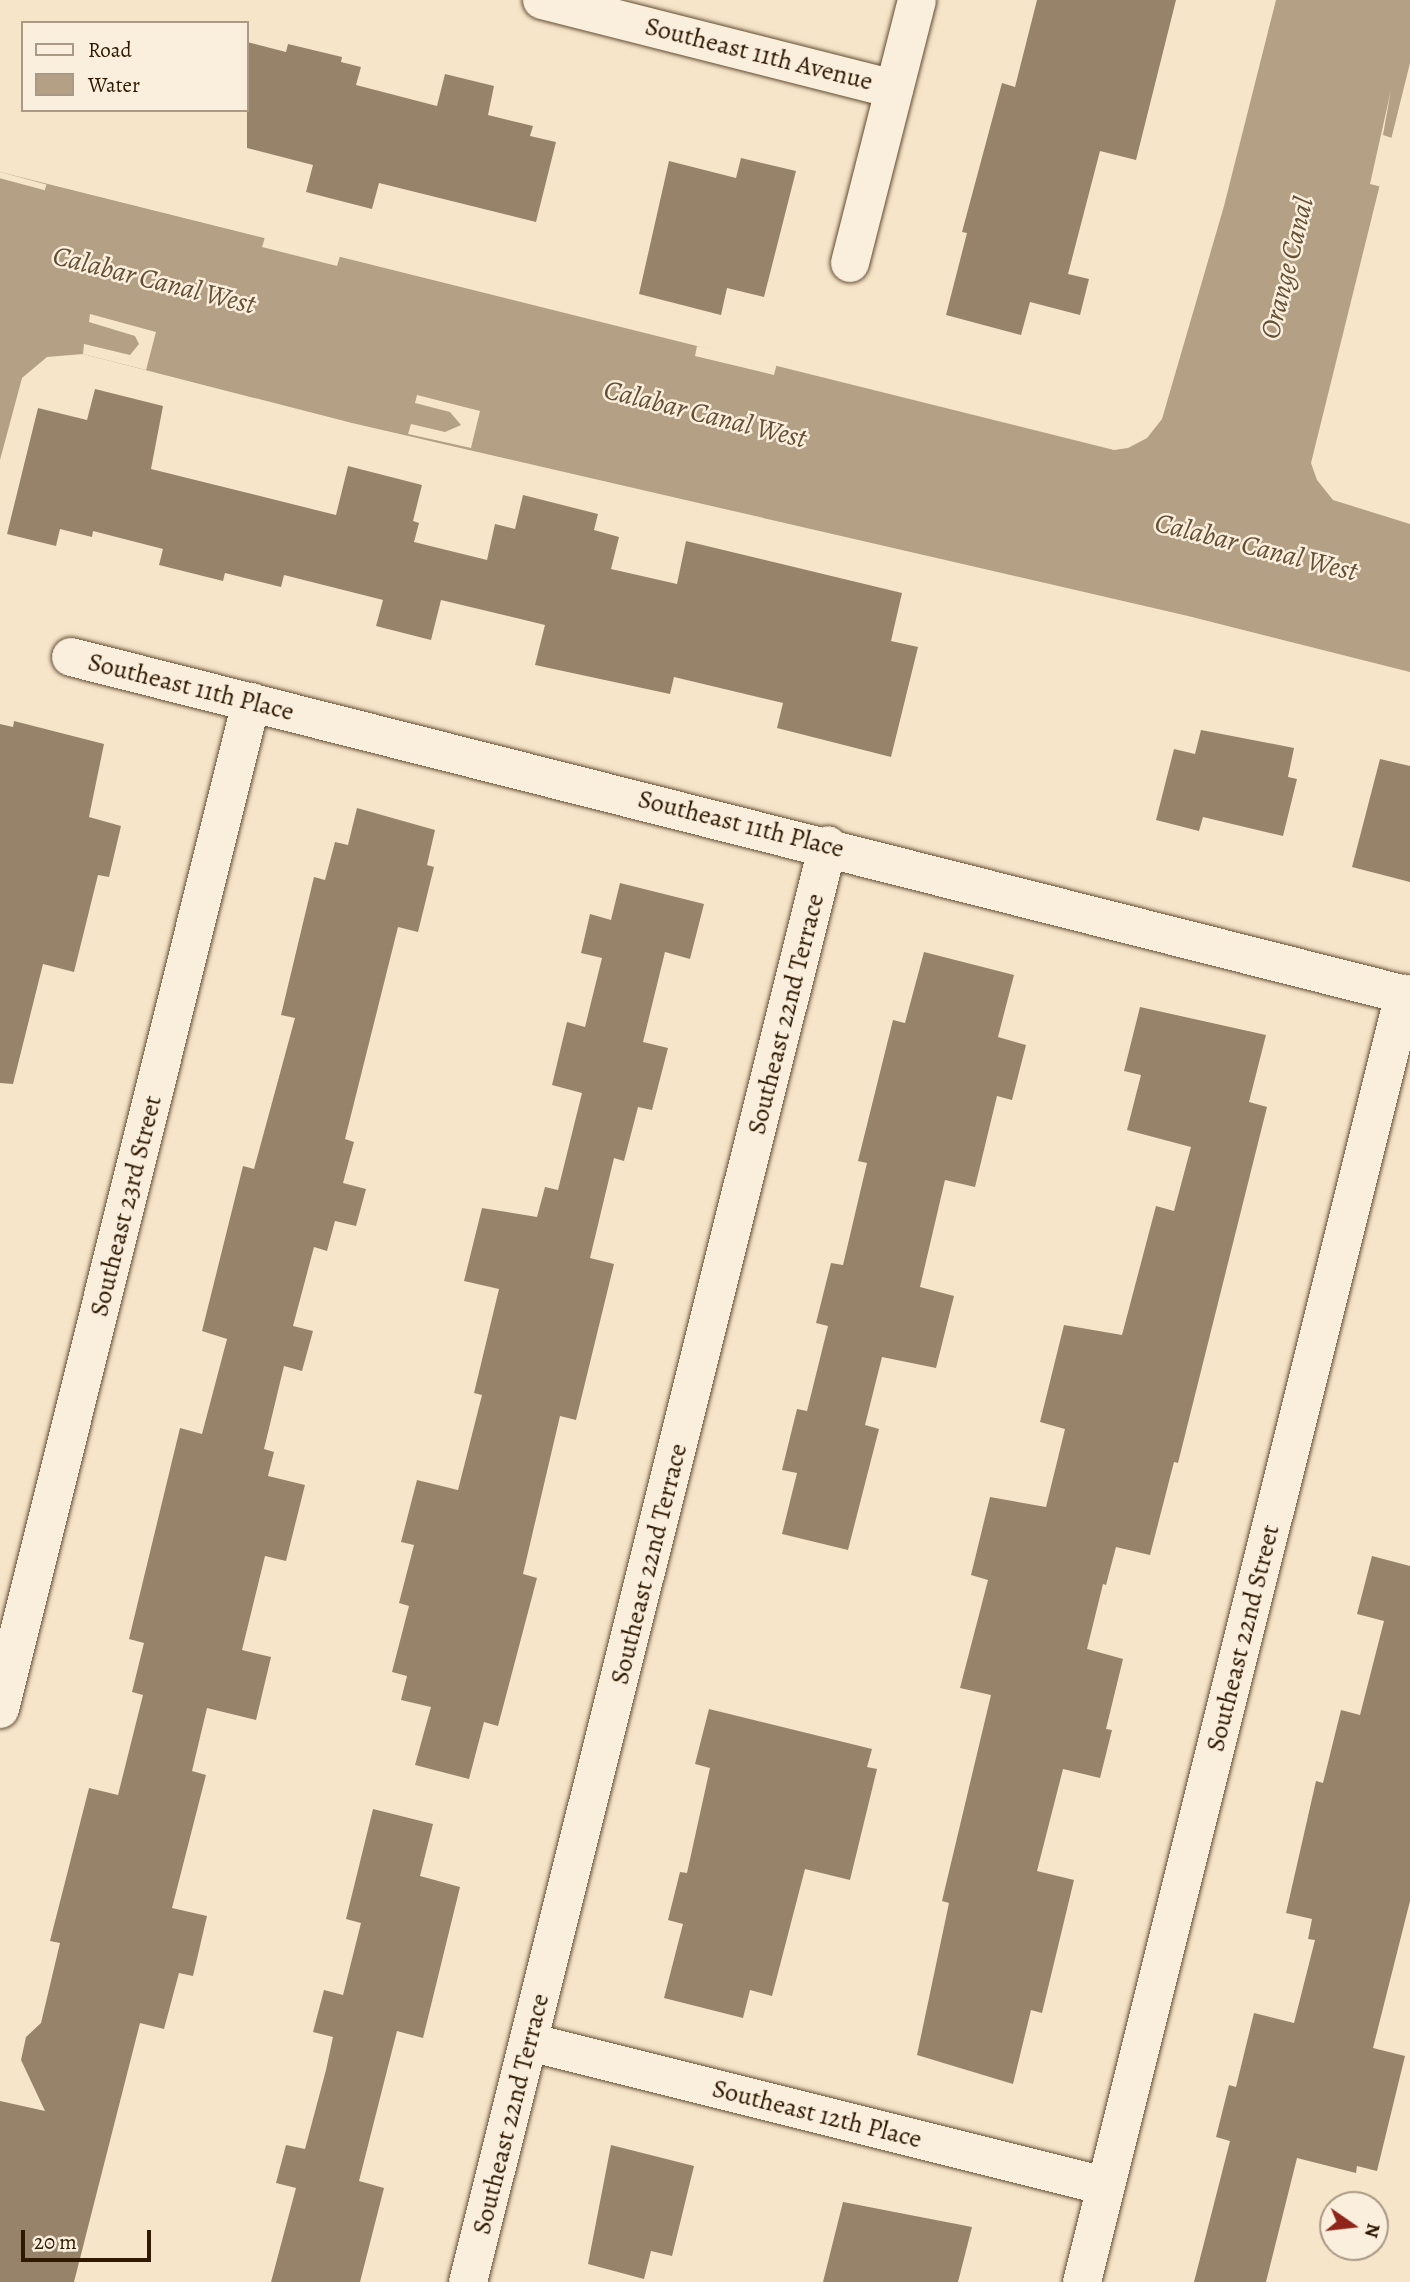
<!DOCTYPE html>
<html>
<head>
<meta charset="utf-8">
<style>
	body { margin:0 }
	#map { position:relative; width:1410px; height:2282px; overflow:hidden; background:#f7e5ca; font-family:Alegreya,serif }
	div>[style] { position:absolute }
	.water>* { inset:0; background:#b3a085 }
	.pier>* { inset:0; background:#f7e5ca; transform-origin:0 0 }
	.building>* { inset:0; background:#978369 }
	.roads { filter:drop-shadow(0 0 2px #614c32) drop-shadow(0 0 2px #614c32) }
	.street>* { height:38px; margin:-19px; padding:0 19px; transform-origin:19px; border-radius:19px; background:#faeedd }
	span { translate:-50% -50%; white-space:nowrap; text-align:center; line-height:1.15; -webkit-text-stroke:5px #faeedd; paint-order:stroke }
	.street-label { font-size:26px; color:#2f1900 }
	.water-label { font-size:28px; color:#644f35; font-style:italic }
	.legend { position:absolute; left:21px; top:21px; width:228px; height:91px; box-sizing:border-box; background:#faeedd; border:2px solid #a99985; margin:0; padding:9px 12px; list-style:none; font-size:21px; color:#2f1900 }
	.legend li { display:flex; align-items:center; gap:14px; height:35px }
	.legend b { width:35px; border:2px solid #a99985 }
	.north { position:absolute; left:1319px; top:2191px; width:70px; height:70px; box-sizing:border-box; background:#faeedd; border:2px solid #a99985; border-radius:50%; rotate:104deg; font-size:19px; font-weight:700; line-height:28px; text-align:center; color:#2f1900 }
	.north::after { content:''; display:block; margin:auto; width:24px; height:32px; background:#8f2418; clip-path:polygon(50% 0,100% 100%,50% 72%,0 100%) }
	.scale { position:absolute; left:21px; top:2230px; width:130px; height:32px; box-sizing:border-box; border:4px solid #2f1900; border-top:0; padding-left:9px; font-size:21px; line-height:24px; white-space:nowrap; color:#2f1900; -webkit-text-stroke:5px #faeedd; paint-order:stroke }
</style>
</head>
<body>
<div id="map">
	<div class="water">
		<div style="clip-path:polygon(1276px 0,1410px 0,1410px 63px,1311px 463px,1317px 480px,1333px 500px,1410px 524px,1410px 672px,1188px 616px,352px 423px,83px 354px,47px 357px,22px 378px,0 460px,0 172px,1114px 450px,1128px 448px,1147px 438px,1162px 419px,1224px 206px)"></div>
	</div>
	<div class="pier">
		<div style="clip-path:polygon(1391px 90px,1383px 135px,1395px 139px,1382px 187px,1370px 184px)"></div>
		<div style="left:0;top:172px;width:48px;height:6px;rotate:15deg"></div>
		<div style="clip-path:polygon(266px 234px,340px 256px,337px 266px,262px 247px)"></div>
		<div style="clip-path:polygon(90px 314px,156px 332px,146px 370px,83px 354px,84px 344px,130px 355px,139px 344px,135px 336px,89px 322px)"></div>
		<div style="clip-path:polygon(697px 346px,777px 363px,774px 375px,695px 356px)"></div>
		<div style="clip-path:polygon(417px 395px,480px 411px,471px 448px,408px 434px,411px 424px,445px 432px,461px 425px,450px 412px,415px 403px)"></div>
	</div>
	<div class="building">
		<div style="clip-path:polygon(1037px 0,1176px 0,1136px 160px,1100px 151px,1068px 274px,1089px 279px,1080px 315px,1030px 302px,1021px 335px,946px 315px,967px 233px,962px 232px,1002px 83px,1015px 87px)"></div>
		<div style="clip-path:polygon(247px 42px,286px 52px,288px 44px,342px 57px,341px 62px,361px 67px,356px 85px,437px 106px,445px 74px,494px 86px,488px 115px,533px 126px,530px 136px,556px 142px,536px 222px,379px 183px,372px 209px,306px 192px,313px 165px,247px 148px)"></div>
		<div style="clip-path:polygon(741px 158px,796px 171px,764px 297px,727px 288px,721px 315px,639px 294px,669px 161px,736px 178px)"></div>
		<div style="clip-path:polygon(95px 389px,163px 406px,151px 469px,336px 515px,348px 466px,422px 485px,413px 521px,419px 523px,414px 542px,487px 560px,495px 524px,515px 529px,523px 495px,598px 514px,594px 530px,619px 537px,611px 569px,677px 584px,686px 541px,902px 593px,891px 641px,918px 647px,891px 757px,777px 728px,783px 703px,674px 677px,670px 694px,535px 665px,545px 625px,441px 600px,431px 640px,376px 626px,383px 600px,284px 575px,281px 587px,225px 573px,223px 581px,159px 565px,163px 549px,93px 531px,92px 537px,60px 529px,56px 546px,7px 534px,38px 408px,87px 420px)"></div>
		<div style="clip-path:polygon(14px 721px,104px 744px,89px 817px,121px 826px,109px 877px,98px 875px,74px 972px,43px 964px,13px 1084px,0 1083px,0 724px,13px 727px)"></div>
		<div style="clip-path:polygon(1201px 730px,1294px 748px,1288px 777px,1297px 779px,1283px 836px,1203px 817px,1199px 831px,1156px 820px,1174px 749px,1195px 754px)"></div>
		<div style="clip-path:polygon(1380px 759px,1410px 766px,1410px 882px,1352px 867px)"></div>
		<div style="clip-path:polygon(357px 808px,435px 830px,427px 865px,434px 867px,418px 932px,398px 927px,345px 1139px,354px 1142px,343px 1183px,366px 1189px,356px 1226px,335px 1221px,327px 1251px,314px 1247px,293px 1326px,313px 1331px,302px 1371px,284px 1366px,264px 1449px,274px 1452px,268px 1476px,305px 1485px,286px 1561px,265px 1556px,242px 1650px,271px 1657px,256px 1720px,207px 1708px,192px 1771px,206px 1775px,172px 1908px,207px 1916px,193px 1976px,179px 1973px,164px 2029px,140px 2023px,74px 2282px,0 2282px,0 2101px,45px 2111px,21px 2060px,26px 2037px,41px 2023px,60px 1943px,50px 1941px,89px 1788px,118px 1795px,143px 1695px,132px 1692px,144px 1643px,129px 1639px,180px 1428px,202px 1434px,227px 1339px,202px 1331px,243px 1166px,254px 1169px,295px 1018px,281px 1015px,314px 877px,325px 880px,335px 842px,348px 845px)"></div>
		<div style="clip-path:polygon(620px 883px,704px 904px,690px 959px,665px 952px,643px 1042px,668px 1048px,652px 1110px,638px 1107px,624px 1161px,614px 1158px,590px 1258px,614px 1264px,576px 1420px,560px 1416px,523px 1574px,537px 1578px,498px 1726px,484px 1722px,469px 1779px,415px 1765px,431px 1707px,401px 1700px,407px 1676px,392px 1672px,409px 1606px,399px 1603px,414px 1545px,401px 1542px,417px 1480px,458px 1490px,482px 1395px,474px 1393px,499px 1289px,464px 1281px,482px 1208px,537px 1217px,545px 1187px,558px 1190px,582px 1093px,552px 1085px,567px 1022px,585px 1027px,602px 958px,581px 953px,590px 914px,611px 920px)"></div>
		<div style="clip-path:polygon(924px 952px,1014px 975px,998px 1037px,1026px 1045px,1012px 1100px,997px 1096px,975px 1187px,945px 1180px,920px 1287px,954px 1296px,936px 1368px,882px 1357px,865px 1425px,879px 1429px,848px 1550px,782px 1534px,797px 1473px,782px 1470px,797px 1409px,807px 1411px,828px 1326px,816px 1323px,831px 1263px,843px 1265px,867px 1163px,858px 1161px,893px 1020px,905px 1023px)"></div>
		<div style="clip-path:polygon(1140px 1007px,1266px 1035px,1249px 1102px,1267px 1107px,1178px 1463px,1174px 1462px,1150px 1555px,1116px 1547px,1106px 1585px,1103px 1584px,1087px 1649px,1123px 1659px,1106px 1729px,1112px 1730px,1100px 1778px,1063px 1769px,1037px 1871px,1074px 1880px,1042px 2013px,1031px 2010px,1013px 2084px,917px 2055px,949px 1903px,942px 1901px,991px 1695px,960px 1688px,988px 1580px,971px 1575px,990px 1497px,1046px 1507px,1065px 1429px,1040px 1422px,1064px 1325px,1122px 1335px,1156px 1206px,1174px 1211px,1191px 1147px,1127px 1130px,1141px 1075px,1124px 1071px)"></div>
		<div style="clip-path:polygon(1372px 1556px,1410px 1566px,1410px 1901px,1373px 2048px,1405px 2056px,1377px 2171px,1357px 2166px,1356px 2173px,1297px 2158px,1266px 2282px,1194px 2282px,1230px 2141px,1216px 2137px,1229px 2085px,1236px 2087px,1254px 2013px,1294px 2023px,1315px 1940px,1308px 1939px,1312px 1919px,1286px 1913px,1316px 1781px,1323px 1783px,1341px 1710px,1360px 1715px,1384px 1621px,1357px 1614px)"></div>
		<div style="clip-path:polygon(709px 1709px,872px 1749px,867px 1767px,877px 1769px,850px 1880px,805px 1869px,772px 1996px,750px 1990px,743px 2018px,664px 1998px,683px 1924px,668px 1920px,680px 1872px,687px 1873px,710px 1768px,695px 1764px)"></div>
		<div style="clip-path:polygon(373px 1809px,433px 1824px,420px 1876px,460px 1887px,423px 2038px,397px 2031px,359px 2181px,384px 2188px,360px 2282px,271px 2282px,296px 2188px,276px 2183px,286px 2145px,305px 2149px,326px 2070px,333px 2037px,313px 2032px,324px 1990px,343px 1995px,361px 1923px,346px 1919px)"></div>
		<div style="clip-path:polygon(611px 2145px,694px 2166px,672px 2256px,651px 2251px,644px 2279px,588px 2264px)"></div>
		<div style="clip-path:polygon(843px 2202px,972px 2227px,958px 2282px,823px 2282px)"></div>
	</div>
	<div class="roads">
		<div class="street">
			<div style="left:542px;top:0;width:363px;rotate:14.2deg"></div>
			<div style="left:850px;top:263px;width:271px;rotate:-75.7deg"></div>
			<div style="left:71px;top:657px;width:1381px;rotate:14.21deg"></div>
			<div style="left:0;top:1709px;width:1038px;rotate:-76deg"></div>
			<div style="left:529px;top:2042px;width:594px;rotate:14.04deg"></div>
			<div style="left:468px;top:2282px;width:1481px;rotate:-75.94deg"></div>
			<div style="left:1082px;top:2282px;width:1328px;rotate:-75.96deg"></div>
		</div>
	</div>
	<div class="street-label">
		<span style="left:759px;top:54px;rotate:14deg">Southeast 11th Avenue</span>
		<span style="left:191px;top:687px;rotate:14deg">Southeast 11th Place</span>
		<span style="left:741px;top:824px;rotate:14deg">Southeast 11th Place</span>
		<span style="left:786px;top:1014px;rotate:-76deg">Southeast 22nd Terrace</span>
		<span style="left:126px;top:1206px;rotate:-76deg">Southeast 23rd Street</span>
		<span style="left:649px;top:1564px;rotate:-76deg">Southeast 22nd Terrace</span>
		<span style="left:1243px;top:1638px;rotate:-76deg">Southeast 22nd Street</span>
		<span style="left:511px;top:2114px;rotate:-76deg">Southeast 22nd Terrace</span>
		<span style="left:817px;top:2114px;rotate:14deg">Southeast 12th Place</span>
	</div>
	<div class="water-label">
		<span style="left:1287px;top:268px;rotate:-76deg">Orange Canal</span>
		<span style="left:154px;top:280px;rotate:14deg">Calabar Canal West</span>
		<span style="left:705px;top:414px;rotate:14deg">Calabar Canal West</span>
		<span style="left:1256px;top:547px;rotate:14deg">Calabar Canal West</span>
	</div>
	<ul class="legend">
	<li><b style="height:9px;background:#faeedd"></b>Road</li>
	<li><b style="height:19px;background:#b3a085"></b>Water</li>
	</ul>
	<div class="north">N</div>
	<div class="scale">20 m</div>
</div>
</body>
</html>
